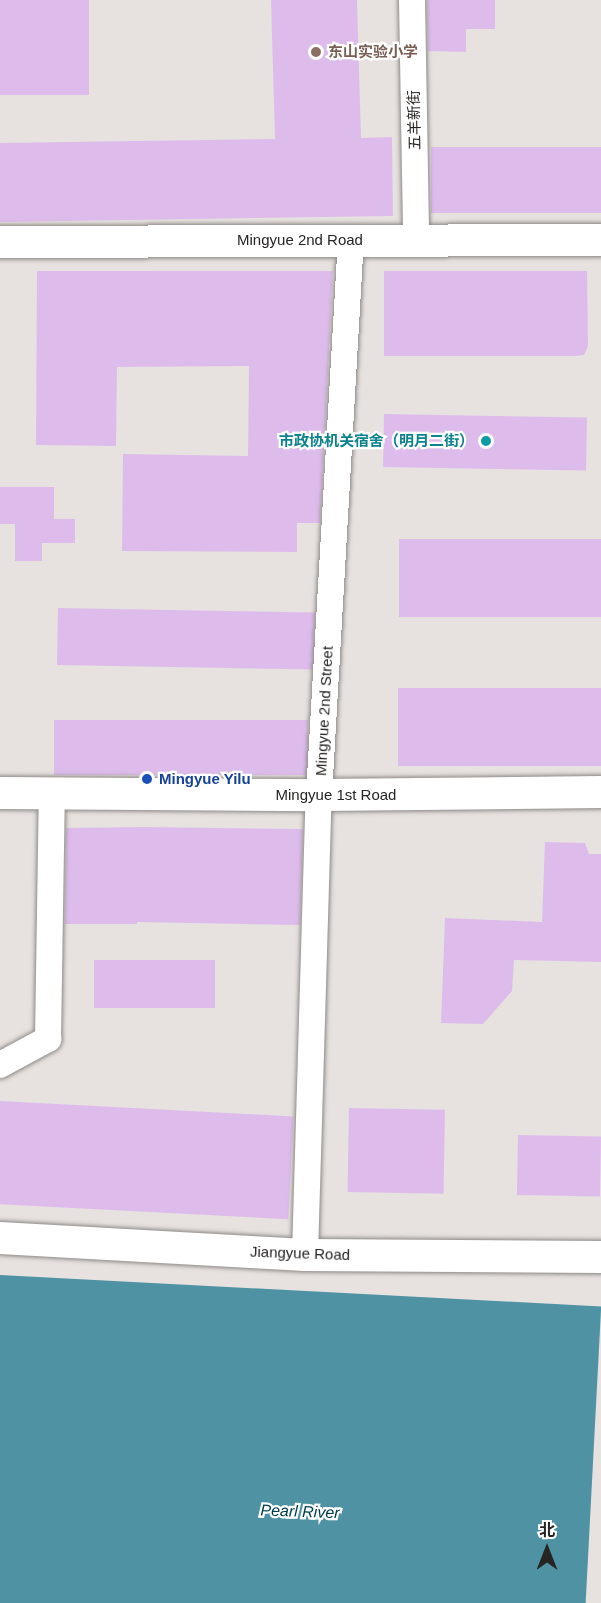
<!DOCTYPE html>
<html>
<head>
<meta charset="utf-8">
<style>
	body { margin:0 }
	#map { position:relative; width:601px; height:1603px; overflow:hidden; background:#e7e2df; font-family:Helvetica,"Noto Sans SC",sans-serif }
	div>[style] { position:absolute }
	.water>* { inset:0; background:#4e92a4; transform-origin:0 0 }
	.building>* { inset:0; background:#ddbcec; transform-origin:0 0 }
	.roads { filter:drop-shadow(0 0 2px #8e8a87) drop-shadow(0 0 2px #8e8a87) }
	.minor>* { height:26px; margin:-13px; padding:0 13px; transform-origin:13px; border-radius:13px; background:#fff }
	.tertiary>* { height:32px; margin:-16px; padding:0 16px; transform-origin:16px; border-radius:16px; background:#fff }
	.dots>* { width:16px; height:16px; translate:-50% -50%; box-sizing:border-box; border:3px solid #fff; border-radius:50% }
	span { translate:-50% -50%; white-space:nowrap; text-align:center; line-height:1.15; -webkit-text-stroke:4.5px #fff; paint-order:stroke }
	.education-label { font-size:15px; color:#785e54; font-weight:700 }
	.left { translate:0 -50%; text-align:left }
	.street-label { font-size:15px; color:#272524 }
	.culture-label { font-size:15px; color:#0d838f; font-weight:700 }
	.right { translate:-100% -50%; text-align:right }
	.transit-label { font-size:15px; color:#164399; font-weight:700 }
	.water-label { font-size:16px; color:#00404d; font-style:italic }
	.north { position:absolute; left:517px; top:1519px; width:60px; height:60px; -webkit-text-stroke:4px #fff; paint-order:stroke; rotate:0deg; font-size:16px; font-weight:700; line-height:24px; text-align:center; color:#272524 }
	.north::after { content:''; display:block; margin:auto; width:21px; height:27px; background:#272524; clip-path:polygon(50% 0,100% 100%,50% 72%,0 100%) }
</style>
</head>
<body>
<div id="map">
	<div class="water">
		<div style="left:0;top:1275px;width:602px;height:328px;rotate:3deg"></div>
	</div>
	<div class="building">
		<div style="left:0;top:0;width:89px;height:95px"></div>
		<div style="clip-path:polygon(271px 0,357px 0,361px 138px,392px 137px,393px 216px,0 222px,0 143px,275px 139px)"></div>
		<div style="clip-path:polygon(427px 0,495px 0,495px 29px,466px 29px,466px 52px,428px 51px)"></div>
		<div style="left:601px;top:147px;width:66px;height:170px;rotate:90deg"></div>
		<div style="clip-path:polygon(37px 271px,333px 271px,320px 523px,297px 523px,297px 552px,122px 551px,123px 454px,248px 456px,249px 366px,117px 367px,116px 446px,36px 445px)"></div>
		<div style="clip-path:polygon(384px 271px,587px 271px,588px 346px,584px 355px,575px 356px,384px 356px)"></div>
		<div style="left:384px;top:414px;width:203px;height:53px;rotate:1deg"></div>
		<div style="clip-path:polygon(0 487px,54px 487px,54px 519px,75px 519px,75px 543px,42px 543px,42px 561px,15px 561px,15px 524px,0 524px)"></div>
		<div style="left:601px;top:539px;width:78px;height:202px;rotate:90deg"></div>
		<div style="left:58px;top:608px;width:257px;height:57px;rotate:1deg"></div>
		<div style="left:398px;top:688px;width:203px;height:78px"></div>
		<div style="left:54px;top:720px;width:254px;height:55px"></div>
		<div style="clip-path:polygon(144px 827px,303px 829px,300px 925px,137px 922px,137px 924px,65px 924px,66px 828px)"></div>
		<div style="clip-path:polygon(545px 842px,585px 843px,589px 854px,601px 854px,601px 962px,514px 960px,512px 991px,483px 1024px,441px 1023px,445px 918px,542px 922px)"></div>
		<div style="left:215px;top:960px;width:48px;height:121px;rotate:90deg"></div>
		<div style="left:0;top:1101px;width:294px;height:103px;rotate:3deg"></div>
		<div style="left:349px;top:1108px;width:96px;height:84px;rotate:1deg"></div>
		<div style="left:518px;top:1135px;width:83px;height:60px;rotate:1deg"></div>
	</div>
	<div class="roads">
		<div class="minor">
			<div style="left:412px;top:0;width:240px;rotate:89deg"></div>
			<div style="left:0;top:1065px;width:55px;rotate:-28.4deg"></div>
			<div style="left:48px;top:1039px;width:245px;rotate:-89.1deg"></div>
			<div style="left:305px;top:1255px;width:460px;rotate:-88.3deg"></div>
			<div style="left:319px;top:795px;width:557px;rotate:-86.71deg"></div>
		</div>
		<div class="tertiary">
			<div style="left:0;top:242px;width:601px;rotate:-0.19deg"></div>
			<div style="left:0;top:793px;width:319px;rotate:0.4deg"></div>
			<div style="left:319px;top:795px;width:282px;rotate:-0.6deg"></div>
			<div style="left:0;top:1238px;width:305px;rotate:3.2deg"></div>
			<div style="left:305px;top:1255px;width:296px;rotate:0.4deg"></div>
		</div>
	</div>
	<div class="dots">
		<div style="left:316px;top:52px;background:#8d6e63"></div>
		<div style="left:486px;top:441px;background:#0f9aa8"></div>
		<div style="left:147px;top:779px;background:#1a4fb4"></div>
	</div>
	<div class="education-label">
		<span class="left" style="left:328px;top:52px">东山实验小学</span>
	</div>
	<div class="street-label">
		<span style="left:414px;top:120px;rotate:-91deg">五羊新街</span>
		<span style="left:300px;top:240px">Mingyue 2nd Road</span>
		<span style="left:324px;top:711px;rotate:-87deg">Mingyue 2nd Street</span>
		<span style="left:336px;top:795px">Mingyue 1st Road</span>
		<span style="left:300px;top:1253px;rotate:2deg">Jiangyue Road</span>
	</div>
	<div class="culture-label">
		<span class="right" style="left:474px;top:441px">市政协机关宿舍（明月二街）</span>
	</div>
	<div class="transit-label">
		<span class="left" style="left:159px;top:779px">Mingyue Yilu</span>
	</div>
	<div class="water-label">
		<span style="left:300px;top:1512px;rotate:2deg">Pearl River</span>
	</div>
	<div class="north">北</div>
</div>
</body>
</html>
